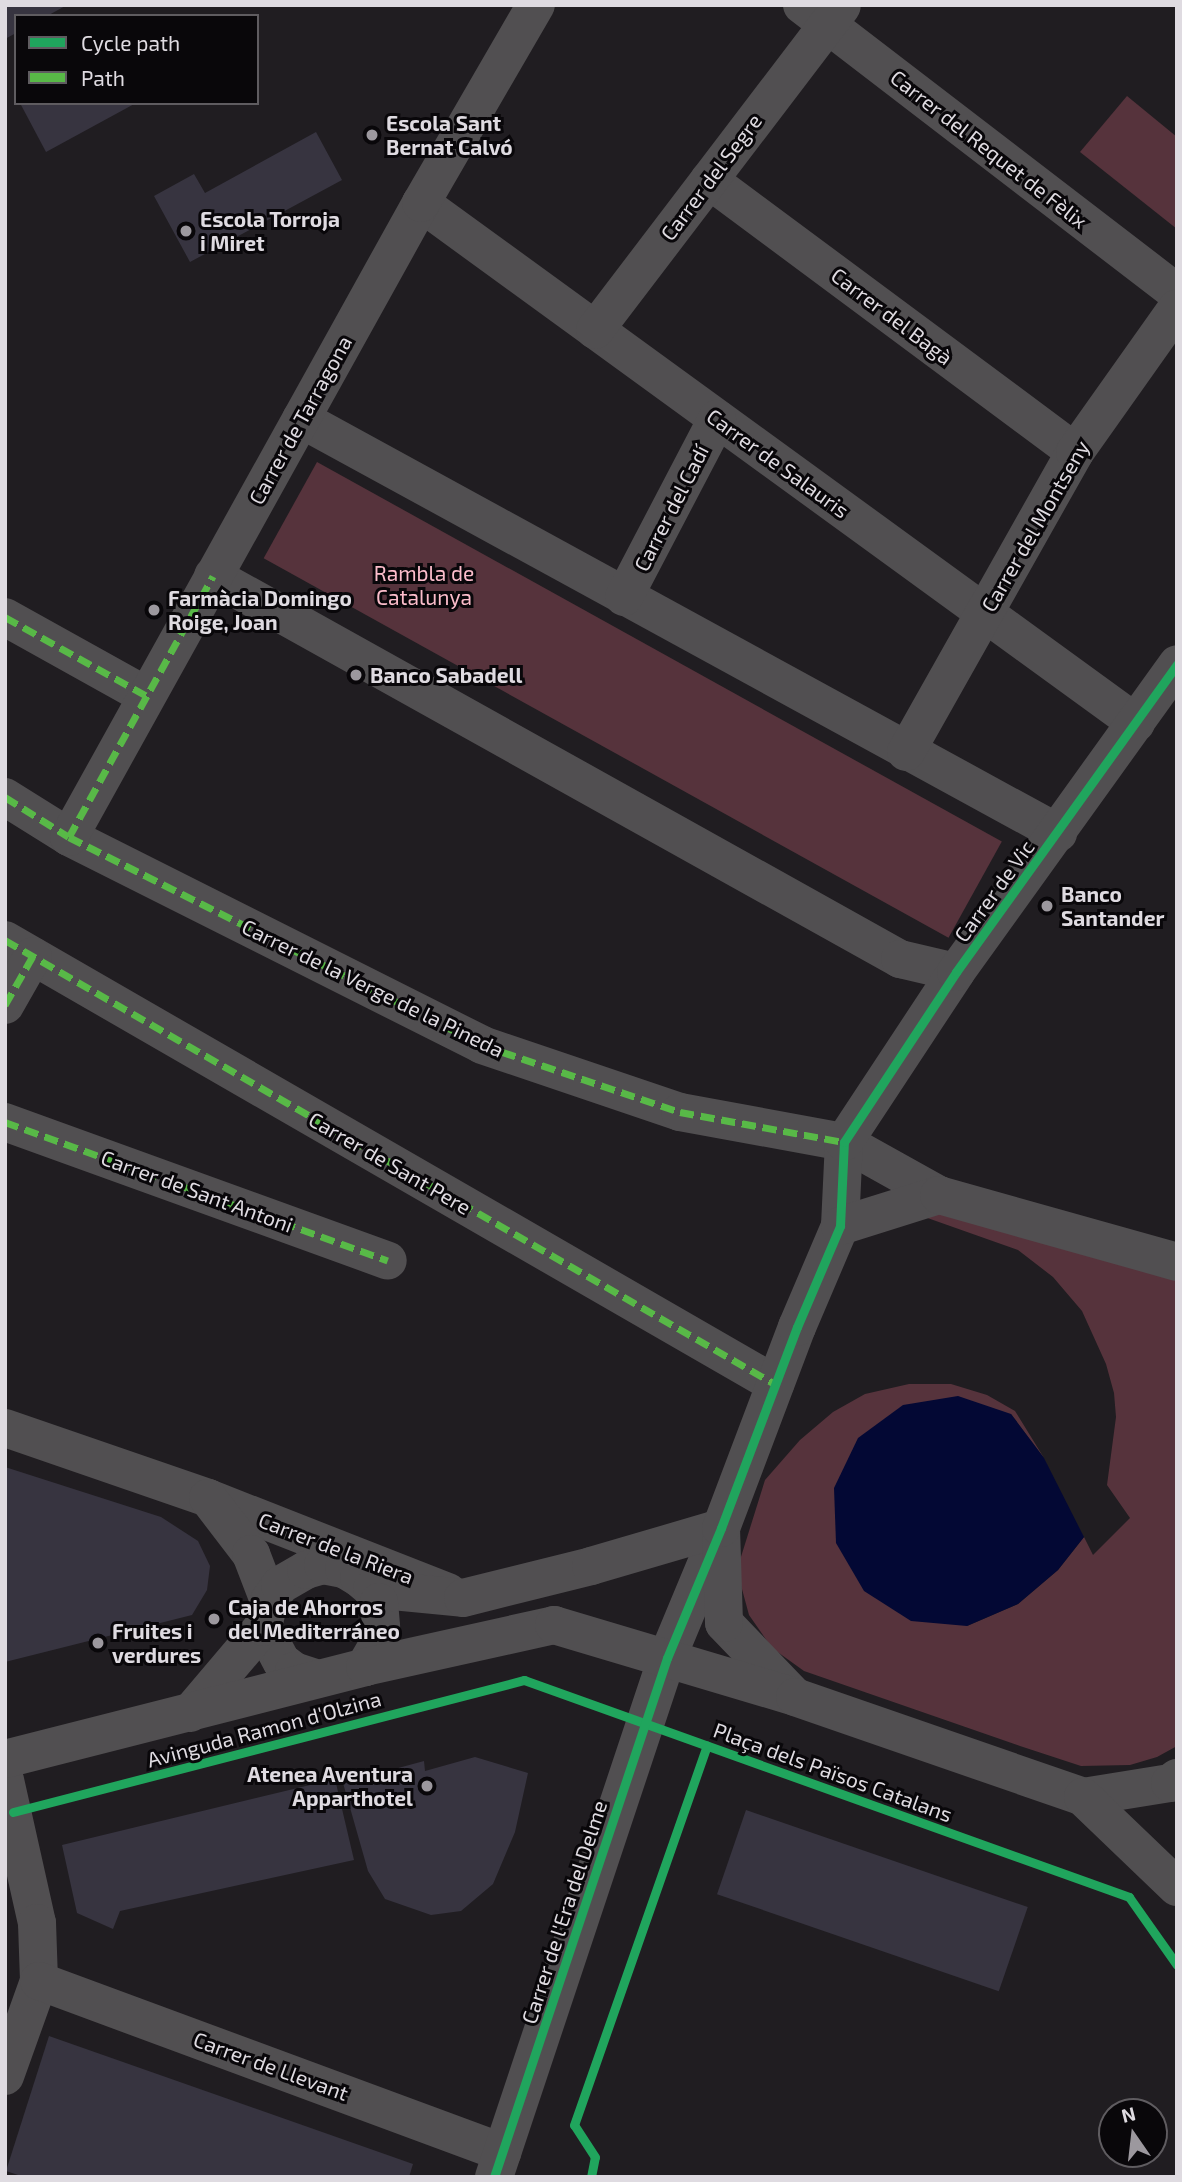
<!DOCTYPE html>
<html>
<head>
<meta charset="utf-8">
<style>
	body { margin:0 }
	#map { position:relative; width:1182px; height:2182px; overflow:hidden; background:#201d21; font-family:"Exo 2",sans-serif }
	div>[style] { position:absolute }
	.green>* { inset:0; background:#56333c; transform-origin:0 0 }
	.water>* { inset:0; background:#030834 }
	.building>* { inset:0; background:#373440; transform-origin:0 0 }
	.minor>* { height:38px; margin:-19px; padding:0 19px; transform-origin:19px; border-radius:19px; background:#514f51 }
	.tertiary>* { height:38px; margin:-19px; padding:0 19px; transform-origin:19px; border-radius:19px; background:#514f51 }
	.quiet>* { height:7px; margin-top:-3.5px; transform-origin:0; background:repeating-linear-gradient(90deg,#58b947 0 14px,transparent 0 21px) }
	.cycleway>* { height:9px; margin:-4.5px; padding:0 4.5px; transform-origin:4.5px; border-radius:4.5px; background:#20a55d }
	.dots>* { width:19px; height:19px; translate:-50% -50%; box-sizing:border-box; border:4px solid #09070a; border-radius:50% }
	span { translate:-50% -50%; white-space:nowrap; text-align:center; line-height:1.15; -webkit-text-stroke:6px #09070a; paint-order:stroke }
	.poi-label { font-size:21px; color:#dfdbe1; font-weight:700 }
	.left { translate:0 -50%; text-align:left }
	.right { translate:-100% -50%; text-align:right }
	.street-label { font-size:21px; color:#dfdbe1 }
	.park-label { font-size:21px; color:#fcbdcb }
	.frame { position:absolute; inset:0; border:7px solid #dfdbe1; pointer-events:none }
	.legend { position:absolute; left:14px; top:14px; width:245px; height:91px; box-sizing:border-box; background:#09070a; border:2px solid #5f5c60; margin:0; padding:9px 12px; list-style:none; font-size:21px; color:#dfdbe1 }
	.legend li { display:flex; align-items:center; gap:14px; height:35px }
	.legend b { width:35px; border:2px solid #5f5c60 }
	.north { position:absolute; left:1098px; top:2098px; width:70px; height:70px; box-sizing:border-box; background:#09070a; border:2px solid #5f5c60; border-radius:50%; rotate:346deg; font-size:19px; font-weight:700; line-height:28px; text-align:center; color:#dfdbe1 }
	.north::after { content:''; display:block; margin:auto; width:24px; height:32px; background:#9c989e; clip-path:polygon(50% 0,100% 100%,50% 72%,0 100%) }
</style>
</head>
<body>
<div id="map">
	<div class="green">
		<div style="clip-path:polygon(1127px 96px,1177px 137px,1177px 229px,1080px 152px)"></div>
		<div style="left:317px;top:462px;width:783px;height:110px;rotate:29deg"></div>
		<div style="clip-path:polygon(940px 1212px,1177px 1279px,1177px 1746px,1157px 1757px,1130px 1765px,1081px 1766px,1020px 1746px,804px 1671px,772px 1648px,749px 1615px,739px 1578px,740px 1560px,765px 1480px,800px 1440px,833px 1412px,865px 1394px,909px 1384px,951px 1384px,987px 1395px,1015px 1411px,1044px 1458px,1011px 1414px,967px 1626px,1018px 1604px,1058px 1570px,1084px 1537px,1093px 1555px,1130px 1518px,1107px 1485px,1116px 1417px,1114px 1393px,1106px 1364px,1082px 1311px,1053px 1277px,1018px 1250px,919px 1215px)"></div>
	</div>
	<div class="water">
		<div style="clip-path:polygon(958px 1396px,1011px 1414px,1044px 1458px,1084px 1537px,1058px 1570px,1018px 1604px,967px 1626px,911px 1621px,864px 1591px,836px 1543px,834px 1488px,858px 1438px,903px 1405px)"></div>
	</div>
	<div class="building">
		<div style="clip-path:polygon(5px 5px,67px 5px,47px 16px,16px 16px,16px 33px,5px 39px)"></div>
		<div style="clip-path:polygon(20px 103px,136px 103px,46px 152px)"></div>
		<div style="clip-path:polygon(316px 132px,342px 180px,190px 262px,154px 196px,194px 174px,205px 193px)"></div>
		<div style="clip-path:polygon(5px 1467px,161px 1517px,198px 1541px,210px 1566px,207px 1590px,192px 1615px,5px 1662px)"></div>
		<div style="clip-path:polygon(475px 1757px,528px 1773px,515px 1832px,493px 1884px,461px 1911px,431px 1915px,385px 1899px,368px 1871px,343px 1783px,424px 1761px,425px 1771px)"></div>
		<div style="clip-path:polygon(335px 1779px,354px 1860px,120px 1911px,113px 1929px,77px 1913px,62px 1845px)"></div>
		<div style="left:746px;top:1810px;width:298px;height:89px;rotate:19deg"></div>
		<div style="clip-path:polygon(49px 2036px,413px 2164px,409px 2177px,24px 2177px,6px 2171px)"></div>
	</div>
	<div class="minor">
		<div style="left:802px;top:5px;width:473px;rotate:37.5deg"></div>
		<div style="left:709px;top:180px;width:456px;rotate:36.6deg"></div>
		<div style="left:421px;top:203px;width:884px;rotate:36.03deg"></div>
		<div style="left:595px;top:330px;width:407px;rotate:-52.7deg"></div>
		<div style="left:301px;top:419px;width:863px;rotate:28.67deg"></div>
		<div style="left:213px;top:576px;width:787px;rotate:29.14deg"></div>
		<div style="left:900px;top:959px;width:57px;rotate:13.1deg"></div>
		<div style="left:624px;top:597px;width:201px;rotate:-62.4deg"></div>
		<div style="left:5px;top:617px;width:162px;rotate:29.1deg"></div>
		<div style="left:906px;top:752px;width:344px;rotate:-60.6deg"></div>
		<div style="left:1075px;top:452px;width:176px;rotate:-54.7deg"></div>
		<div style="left:5px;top:797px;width:75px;rotate:32deg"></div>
		<div style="left:69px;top:837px;width:462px;rotate:26.7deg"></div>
		<div style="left:482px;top:1045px;width:209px;rotate:18.7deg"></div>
		<div style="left:680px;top:1112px;width:167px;rotate:10.4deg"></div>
		<div style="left:844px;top:1142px;width:109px;rotate:29.2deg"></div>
		<div style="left:69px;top:837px;width:725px;rotate:-60.96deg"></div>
		<div style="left:421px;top:203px;width:229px;rotate:-59.9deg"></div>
		<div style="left:5px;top:940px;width:889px;rotate:29.97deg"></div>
		<div style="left:5px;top:1005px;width:56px;rotate:-60.3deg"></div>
		<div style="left:5px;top:1122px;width:407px;rotate:19.9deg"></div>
		<div style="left:840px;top:1226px;width:84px;rotate:-87.3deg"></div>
		<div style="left:844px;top:1142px;width:204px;rotate:-56.6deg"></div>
		<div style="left:956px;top:972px;width:379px;rotate:-54.3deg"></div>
		<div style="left:5px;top:1428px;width:215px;rotate:19deg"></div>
		<div style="left:208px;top:1498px;width:258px;rotate:21.4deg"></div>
		<div style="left:208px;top:1498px;width:71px;rotate:52.5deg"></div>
		<div style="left:251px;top:1554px;width:50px;rotate:69deg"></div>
		<div style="left:5px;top:1780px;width:147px;rotate:77.4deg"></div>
		<div style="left:37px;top:1923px;width:58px;rotate:88deg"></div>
		<div style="left:39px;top:1981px;width:101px;rotate:109.7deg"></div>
		<div style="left:39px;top:1981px;width:494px;rotate:20.3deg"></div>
		<div style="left:494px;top:2177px;width:547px;rotate:-71.57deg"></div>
		<div style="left:667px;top:1658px;width:141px;rotate:-67.4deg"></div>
	</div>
	<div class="tertiary">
		<div style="left:372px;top:1589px;width:91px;rotate:5.6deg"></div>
		<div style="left:463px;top:1598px;width:132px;rotate:-14deg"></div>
		<div style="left:591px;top:1566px;width:135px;rotate:-16.3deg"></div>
		<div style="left:263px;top:1627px;width:40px;rotate:62deg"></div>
		<div style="left:282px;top:1662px;width:15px;rotate:37deg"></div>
		<div style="left:294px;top:1671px;width:25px;rotate:18deg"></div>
		<div style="left:792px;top:1694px;width:98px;rotate:-133.8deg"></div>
		<div style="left:724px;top:1623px;width:95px;rotate:-91.8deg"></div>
		<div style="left:721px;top:1528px;width:215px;rotate:-69.3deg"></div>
		<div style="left:797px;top:1327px;width:110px;rotate:-66.9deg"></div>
		<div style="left:840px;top:1226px;width:104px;rotate:-17.4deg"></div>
		<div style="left:939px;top:1195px;width:247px;rotate:15.7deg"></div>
		<div style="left:190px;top:1713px;width:113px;rotate:-49.7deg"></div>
		<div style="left:263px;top:1627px;width:27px;rotate:-77deg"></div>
		<div style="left:269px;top:1601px;width:19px;rotate:-55deg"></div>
		<div style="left:280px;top:1585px;width:30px;rotate:-30deg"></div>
		<div style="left:306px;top:1570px;width:18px;rotate:-16deg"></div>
		<div style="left:323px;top:1565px;width:21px;rotate:11deg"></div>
		<div style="left:344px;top:1569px;width:17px;rotate:31deg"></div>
		<div style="left:359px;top:1578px;width:17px;rotate:40deg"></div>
		<div style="left:372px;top:1589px;width:15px;rotate:62deg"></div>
		<div style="left:379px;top:1602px;width:25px;rotate:85deg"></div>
		<div style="left:381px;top:1627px;width:22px;rotate:103deg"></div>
		<div style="left:376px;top:1648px;width:22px;rotate:120deg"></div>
		<div style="left:5px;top:1759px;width:372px;rotate:-14.3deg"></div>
		<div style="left:365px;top:1667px;width:194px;rotate:-12.5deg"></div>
		<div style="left:554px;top:1625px;width:252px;rotate:16.6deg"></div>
		<div style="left:795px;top:1697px;width:305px;rotate:19.1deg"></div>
		<div style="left:1083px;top:1797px;width:88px;rotate:-9.1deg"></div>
		<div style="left:1170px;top:1783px;width:9px;rotate:-36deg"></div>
		<div style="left:1083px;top:1797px;width:130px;rotate:43.8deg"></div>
	</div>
	<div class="quiet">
		<div style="left:5px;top:617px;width:162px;rotate:29.1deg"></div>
		<div style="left:5px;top:797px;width:75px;rotate:32deg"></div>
		<div style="left:69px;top:837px;width:462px;rotate:26.7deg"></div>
		<div style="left:482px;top:1045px;width:209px;rotate:18.7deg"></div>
		<div style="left:680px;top:1112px;width:167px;rotate:10.4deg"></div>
		<div style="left:69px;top:837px;width:298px;rotate:-61.1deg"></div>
		<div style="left:5px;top:940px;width:889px;rotate:29.97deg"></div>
		<div style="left:5px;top:1005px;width:56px;rotate:-60.3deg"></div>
		<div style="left:5px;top:1122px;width:407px;rotate:19.9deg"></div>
	</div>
	<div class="cycleway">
		<div style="left:13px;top:1812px;width:528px;rotate:-14.48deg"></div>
		<div style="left:524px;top:1680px;width:643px;rotate:19.73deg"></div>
		<div style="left:1129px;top:1897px;width:83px;rotate:54.8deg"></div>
		<div style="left:494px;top:2177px;width:547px;rotate:-71.57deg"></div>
		<div style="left:667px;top:1658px;width:141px;rotate:-67.4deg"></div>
		<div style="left:721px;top:1528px;width:215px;rotate:-69.3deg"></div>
		<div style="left:797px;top:1327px;width:110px;rotate:-66.9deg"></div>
		<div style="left:840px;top:1226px;width:84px;rotate:-87.3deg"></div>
		<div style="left:844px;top:1142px;width:204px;rotate:-56.6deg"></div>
		<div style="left:956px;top:972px;width:379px;rotate:-54.3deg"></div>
		<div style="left:591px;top:2177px;width:20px;rotate:-79deg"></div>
		<div style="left:595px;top:2157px;width:38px;rotate:-123deg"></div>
		<div style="left:574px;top:2125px;width:402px;rotate:-70.7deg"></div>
	</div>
	<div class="dots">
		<div style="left:372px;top:135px;background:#9c989e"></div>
		<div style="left:186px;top:231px;background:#9c989e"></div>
		<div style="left:154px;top:610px;background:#9c989e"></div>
		<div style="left:356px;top:675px;background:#9c989e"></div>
		<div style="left:1047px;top:906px;background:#9c989e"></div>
		<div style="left:214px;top:1619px;background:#9c989e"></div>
		<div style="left:98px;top:1643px;background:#9c989e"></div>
		<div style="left:427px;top:1786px;background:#9c989e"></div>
	</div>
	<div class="poi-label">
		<span class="left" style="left:386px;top:135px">Escola Sant<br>Bernat Calvó</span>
		<span class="left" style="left:200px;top:231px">Escola Torroja<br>i Miret</span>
		<span class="left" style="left:168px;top:610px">Farmàcia Domingo<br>Roige, Joan</span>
		<span class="left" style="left:370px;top:675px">Banco Sabadell</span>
		<span class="left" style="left:1061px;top:906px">Banco<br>Santander</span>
		<span class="left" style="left:228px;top:1619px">Caja de Ahorros<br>del Mediterráneo</span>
		<span class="left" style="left:112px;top:1643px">Fruites i<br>verdures</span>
		<span class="right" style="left:413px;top:1786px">Atenea Aventura<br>Apparthotel</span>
	</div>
	<div class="street-label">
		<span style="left:989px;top:149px;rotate:38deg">Carrer del Requet de Fèlix</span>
		<span style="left:711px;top:177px;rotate:-53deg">Carrer del Segre</span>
		<span style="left:892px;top:316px;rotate:37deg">Carrer del Bagà</span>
		<span style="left:300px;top:420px;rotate:-61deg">Carrer de Tarragona</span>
		<span style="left:778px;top:463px;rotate:36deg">Carrer de Salauris</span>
		<span style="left:671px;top:508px;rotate:-63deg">Carrer del Cadí</span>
		<span style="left:1035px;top:526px;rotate:-60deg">Carrer del Montseny</span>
		<span style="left:994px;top:891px;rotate:-54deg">Carrer de Vic</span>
		<span style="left:373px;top:988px;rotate:26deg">Carrer de la Verge de la Pineda</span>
		<span style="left:390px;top:1163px;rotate:30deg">Carrer de Sant Pere</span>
		<span style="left:197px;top:1191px;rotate:20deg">Carrer de Sant Antoni</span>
		<span style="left:336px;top:1548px;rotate:21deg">Carrer de la Riera</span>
		<span style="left:264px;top:1729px;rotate:-15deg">Avinguda Ramon d'Olzina</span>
		<span style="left:833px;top:1772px;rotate:20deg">Plaça dels Països Catalans</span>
		<span style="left:564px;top:1912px;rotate:-72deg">Carrer de l'Era del Delme</span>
		<span style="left:271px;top:2066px;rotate:20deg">Carrer de Llevant</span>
	</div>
	<div class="park-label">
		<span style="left:424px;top:585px">Rambla de<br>Catalunya</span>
	</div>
	<div class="frame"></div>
	<ul class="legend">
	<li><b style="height:9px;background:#20a55d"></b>Cycle path</li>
	<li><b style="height:9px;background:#58b947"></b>Path</li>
	</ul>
	<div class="north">N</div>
</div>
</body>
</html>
